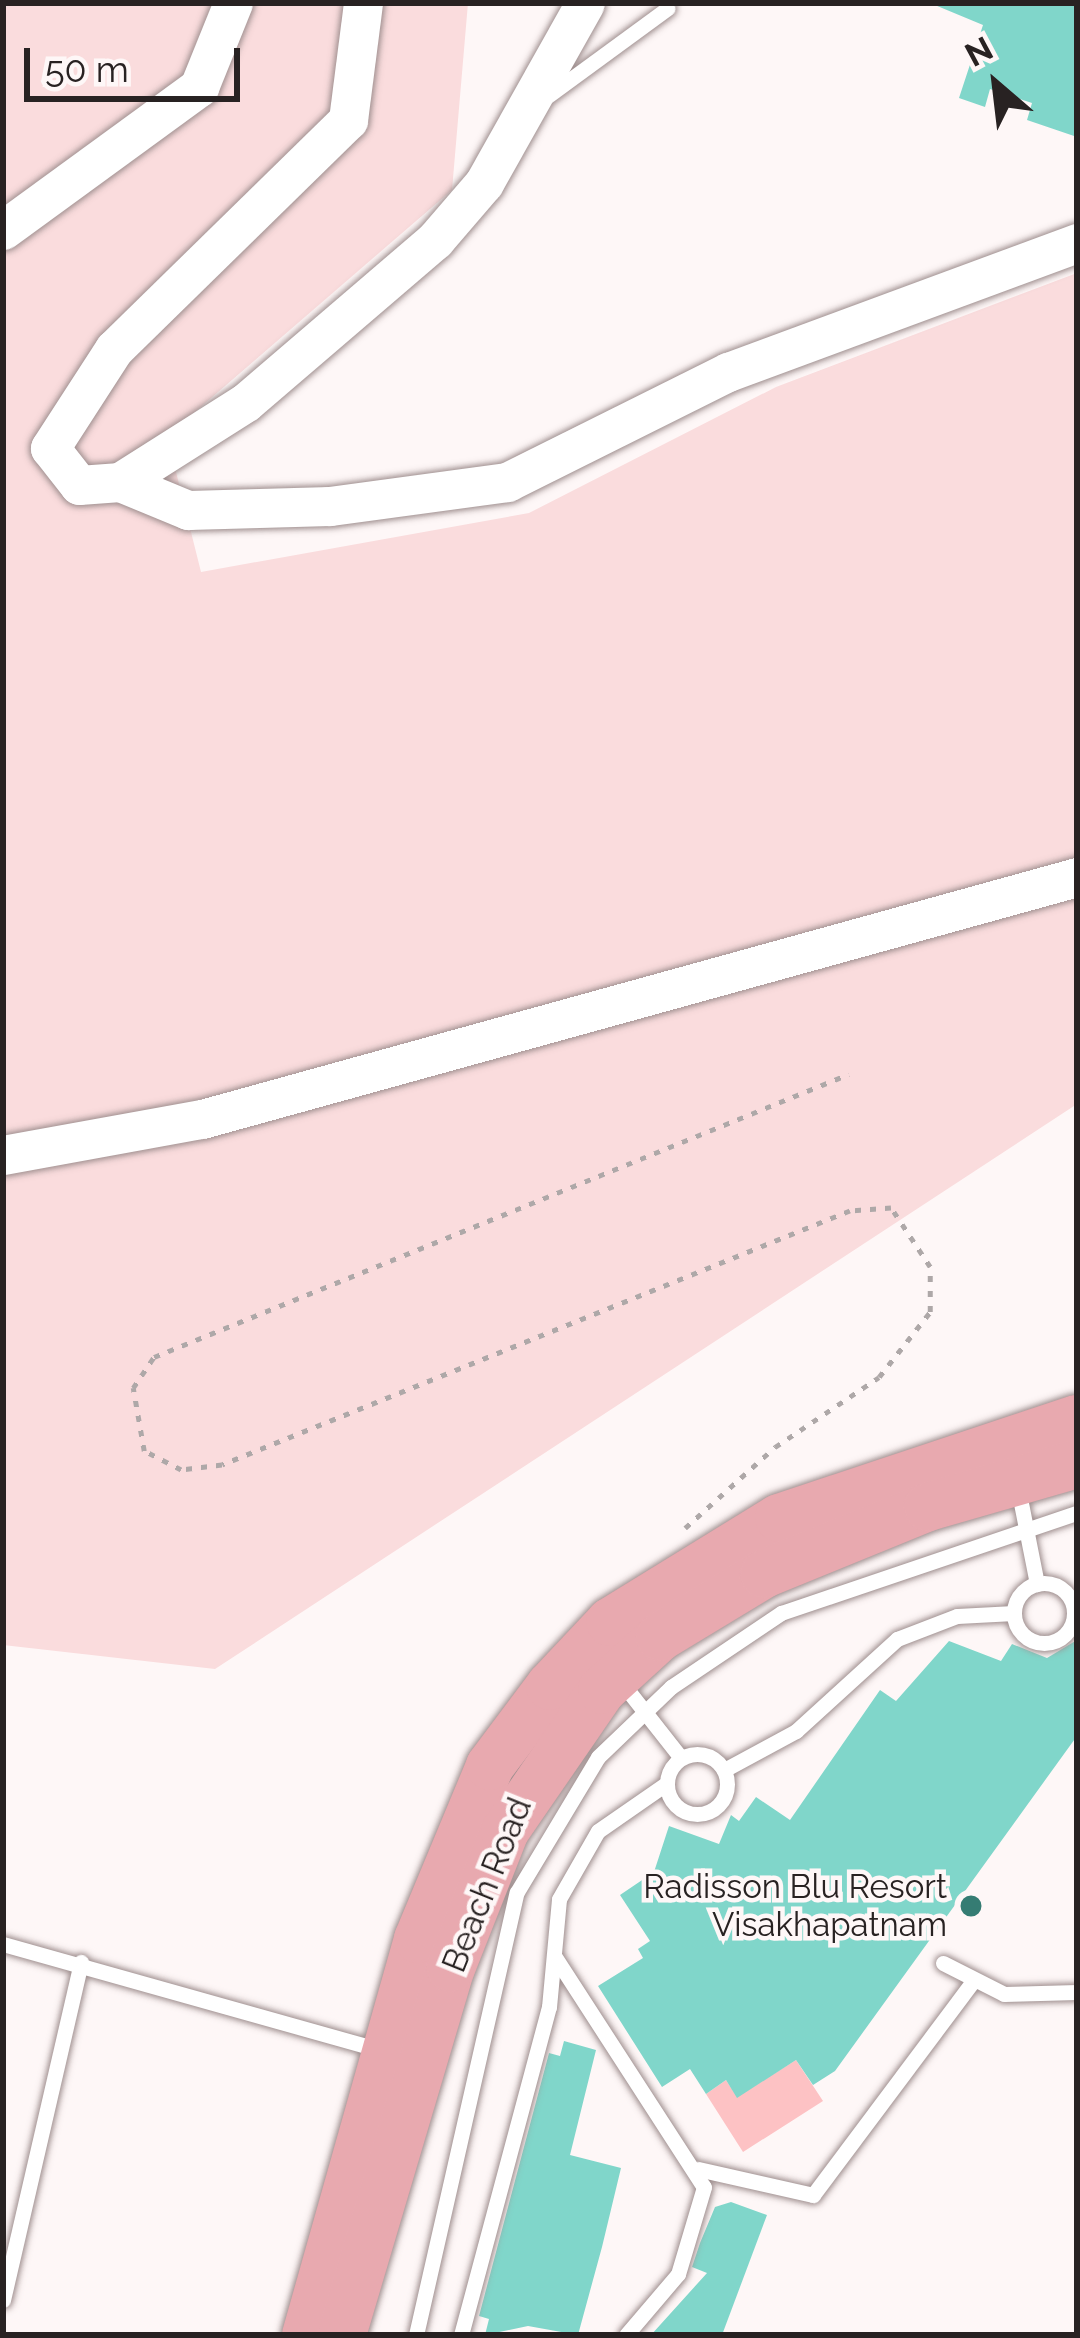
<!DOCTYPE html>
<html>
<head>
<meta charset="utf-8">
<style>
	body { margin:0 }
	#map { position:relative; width:1080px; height:2338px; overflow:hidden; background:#fef7f7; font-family:Raleway,sans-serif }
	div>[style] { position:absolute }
	.green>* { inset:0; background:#fadcdd }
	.water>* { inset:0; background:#fdc2c4 }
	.building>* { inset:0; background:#80d6ca }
	.path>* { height:4.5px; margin-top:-2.25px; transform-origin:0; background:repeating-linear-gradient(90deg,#aea8a8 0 6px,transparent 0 15px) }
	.roads { filter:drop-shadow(0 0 3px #9f8f8f) drop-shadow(0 0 3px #9f8f8f) }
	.service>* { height:15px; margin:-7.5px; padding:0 7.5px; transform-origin:7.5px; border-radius:7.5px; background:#fff }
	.service>.ring { margin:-7.5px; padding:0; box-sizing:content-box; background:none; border:15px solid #fff; border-radius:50% }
	.tertiary>* { height:39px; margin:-19.5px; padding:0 19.5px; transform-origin:19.5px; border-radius:19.5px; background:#fff }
	.primary>* { height:48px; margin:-24px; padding:0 24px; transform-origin:24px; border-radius:24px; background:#e8a9af }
	.dots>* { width:33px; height:33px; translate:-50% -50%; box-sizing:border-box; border:6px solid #fef7f7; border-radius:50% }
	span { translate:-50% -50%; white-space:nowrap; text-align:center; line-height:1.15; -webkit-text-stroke:9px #fef7f7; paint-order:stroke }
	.street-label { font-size:33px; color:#282222 }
	.poi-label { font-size:33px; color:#282222 }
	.right { translate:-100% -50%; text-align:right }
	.frame { position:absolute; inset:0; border:6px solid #282222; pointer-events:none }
	.north { position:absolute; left:936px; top:24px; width:120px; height:120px; -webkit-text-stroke:9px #fef7f7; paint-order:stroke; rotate:332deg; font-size:33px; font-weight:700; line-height:48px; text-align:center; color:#282222 }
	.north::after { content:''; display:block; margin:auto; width:42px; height:54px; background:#282222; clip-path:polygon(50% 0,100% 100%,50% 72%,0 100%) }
	.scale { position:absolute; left:24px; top:48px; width:216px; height:54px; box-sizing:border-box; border:6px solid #282222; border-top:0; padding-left:15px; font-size:36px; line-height:42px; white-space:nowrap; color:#282222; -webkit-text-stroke:9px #fef7f7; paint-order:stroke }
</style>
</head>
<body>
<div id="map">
	<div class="green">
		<div style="clip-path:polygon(3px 3px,468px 3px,452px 190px,167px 436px,201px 572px,529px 513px,776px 387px,1077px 273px,1077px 1104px,215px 1669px,3px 1645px)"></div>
	</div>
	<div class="water">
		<div style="clip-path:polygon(796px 2060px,823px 2101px,743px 2152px,706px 2094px,726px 2080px,737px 2097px)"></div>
	</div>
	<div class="building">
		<div style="clip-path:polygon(930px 3px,1077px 3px,1077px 137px,1027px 120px,1032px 103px,990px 89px,985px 107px,959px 98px,983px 25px)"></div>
		<div style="clip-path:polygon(1077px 1640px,1077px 1736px,835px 2071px,813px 2085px,796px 2060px,737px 2098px,726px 2080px,706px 2094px,690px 2069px,662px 2087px,598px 1986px,643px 1958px,638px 1949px,650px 1941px,620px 1895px,654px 1872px,669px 1826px,719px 1844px,731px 1815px,739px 1821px,756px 1797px,790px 1820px,880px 1690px,896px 1701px,949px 1641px,1001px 1661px,1012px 1644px,1047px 1658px)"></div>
		<div style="clip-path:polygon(564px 2041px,596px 2050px,570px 2155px,621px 2168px,602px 2247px,578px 2335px,528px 2326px,485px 2335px,489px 2319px,479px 2316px,549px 2053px,560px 2056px)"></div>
		<div style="clip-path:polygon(731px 2202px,767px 2215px,722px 2335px,651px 2335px,707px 2273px,692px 2267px,700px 2243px,715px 2207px)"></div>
	</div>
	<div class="path">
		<div style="left:685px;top:1528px;width:121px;rotate:-42deg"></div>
		<div style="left:775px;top:1447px;width:125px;rotate:-33.9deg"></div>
		<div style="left:879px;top:1377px;width:83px;rotate:-51.9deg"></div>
		<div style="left:930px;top:1312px;width:45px;rotate:-90deg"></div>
		<div style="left:930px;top:1267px;width:71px;rotate:-123.5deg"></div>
		<div style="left:891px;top:1208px;width:41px;rotate:175.8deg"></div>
		<div style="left:850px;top:1211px;width:677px;rotate:157.98deg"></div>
		<div style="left:222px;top:1465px;width:41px;rotate:173deg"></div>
		<div style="left:181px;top:1470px;width:42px;rotate:-152.8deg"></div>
		<div style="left:144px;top:1451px;width:64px;rotate:-99.9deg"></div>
		<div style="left:133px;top:1388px;width:37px;rotate:-56deg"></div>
		<div style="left:154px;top:1357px;width:750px;rotate:-22.16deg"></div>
	</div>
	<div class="roads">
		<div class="service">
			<div style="left:549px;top:95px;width:147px;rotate:-36.2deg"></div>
			<div style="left:1018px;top:1488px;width:98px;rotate:78.8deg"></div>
			<div class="ring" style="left:1014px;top:1583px;width:45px;height:45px"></div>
			<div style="left:622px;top:1683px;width:95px;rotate:51.8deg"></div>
			<div class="ring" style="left:667px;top:1754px;width:45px;height:45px"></div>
			<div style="left:724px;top:1770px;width:82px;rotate:-28.4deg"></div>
			<div style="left:796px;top:1731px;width:137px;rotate:-42.3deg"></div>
			<div style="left:897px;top:1639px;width:64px;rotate:-21deg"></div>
			<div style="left:957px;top:1616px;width:57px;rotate:-3deg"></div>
			<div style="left:3px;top:1944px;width:391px;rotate:15.7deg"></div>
			<div style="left:555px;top:1957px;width:274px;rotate:57.1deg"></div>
			<div style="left:704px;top:2187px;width:91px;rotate:106.6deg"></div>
			<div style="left:678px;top:2274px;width:80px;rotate:130.4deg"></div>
			<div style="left:943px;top:1963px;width:68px;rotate:26.9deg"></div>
			<div style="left:1004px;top:1994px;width:73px;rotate:-1.6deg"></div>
			<div style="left:698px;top:2169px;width:118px;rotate:12.7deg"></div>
			<div style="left:813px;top:2195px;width:267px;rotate:-53.2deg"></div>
			<div style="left:3px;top:2300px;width:347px;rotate:-77deg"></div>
			<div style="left:416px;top:2335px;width:454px;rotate:-77.2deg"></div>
			<div style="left:517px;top:1892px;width:157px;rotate:-59deg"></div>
			<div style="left:598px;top:1757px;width:101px;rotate:-43.8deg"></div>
			<div style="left:671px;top:1687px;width:133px;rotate:-33.9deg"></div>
			<div style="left:781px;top:1613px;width:312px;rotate:-18.7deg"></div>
			<div style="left:461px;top:2335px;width:340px;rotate:-75deg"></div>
			<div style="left:549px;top:2007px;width:108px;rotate:-84.7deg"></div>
			<div style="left:559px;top:1899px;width:78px;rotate:-60.2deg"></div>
			<div style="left:598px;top:1831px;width:84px;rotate:-34.8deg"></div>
		</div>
		<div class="tertiary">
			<div style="left:363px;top:3px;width:118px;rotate:97.3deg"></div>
			<div style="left:348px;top:120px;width:327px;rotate:135.6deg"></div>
			<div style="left:114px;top:349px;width:118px;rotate:122.9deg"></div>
			<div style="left:50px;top:448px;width:47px;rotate:51.9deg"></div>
			<div style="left:79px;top:485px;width:41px;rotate:-4.2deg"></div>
			<div style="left:120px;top:482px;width:149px;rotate:-32.4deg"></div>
			<div style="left:246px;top:402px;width:249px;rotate:-40.6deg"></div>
			<div style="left:435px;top:240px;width:75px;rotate:-49.3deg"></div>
			<div style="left:484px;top:183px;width:206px;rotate:-60.7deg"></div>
			<div style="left:3px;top:230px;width:243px;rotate:-36.1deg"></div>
			<div style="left:199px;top:87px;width:91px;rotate:-68deg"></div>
			<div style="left:120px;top:482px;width:74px;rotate:22.4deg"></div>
			<div style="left:188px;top:510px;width:142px;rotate:-1.6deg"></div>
			<div style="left:330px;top:506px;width:179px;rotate:-7.7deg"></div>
			<div style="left:507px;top:482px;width:247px;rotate:-26.5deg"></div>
			<div style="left:728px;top:372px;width:372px;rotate:-20.3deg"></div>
			<div style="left:3px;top:1155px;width:202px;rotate:-10.3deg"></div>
			<div style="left:202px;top:1119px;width:908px;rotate:-15.46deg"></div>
		</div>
		<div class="primary">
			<div style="left:306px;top:2335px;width:412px;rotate:-74.2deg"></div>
			<div style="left:418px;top:1939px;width:187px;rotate:-67.4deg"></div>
			<div style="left:490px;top:1766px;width:100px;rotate:-53.1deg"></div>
			<div style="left:550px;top:1686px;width:88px;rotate:-46.8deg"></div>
			<div style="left:610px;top:1622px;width:198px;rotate:-31.6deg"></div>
			<div style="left:779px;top:1518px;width:314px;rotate:-18.4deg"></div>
			<div style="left:342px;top:2335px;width:383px;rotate:-73.5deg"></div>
			<div style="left:451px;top:1968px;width:147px;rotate:-68.5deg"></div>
			<div style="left:505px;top:1831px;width:171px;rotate:-55.5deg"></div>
			<div style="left:602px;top:1690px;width:79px;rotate:-42.4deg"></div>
			<div style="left:660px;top:1637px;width:122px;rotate:-31.2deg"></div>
			<div style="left:764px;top:1574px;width:177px;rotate:-22.2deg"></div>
			<div style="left:928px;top:1507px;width:155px;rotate:-16.1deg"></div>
		</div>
	</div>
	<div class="dots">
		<div style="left:971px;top:1906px;background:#357c73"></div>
	</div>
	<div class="street-label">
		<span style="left:487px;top:1885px;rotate:-68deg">Beach Road</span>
	</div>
	<div class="poi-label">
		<span class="right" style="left:947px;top:1906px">Radisson Blu Resort<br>Visakhapatnam</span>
	</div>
	<div class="frame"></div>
	<div class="north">N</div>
	<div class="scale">50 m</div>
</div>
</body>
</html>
